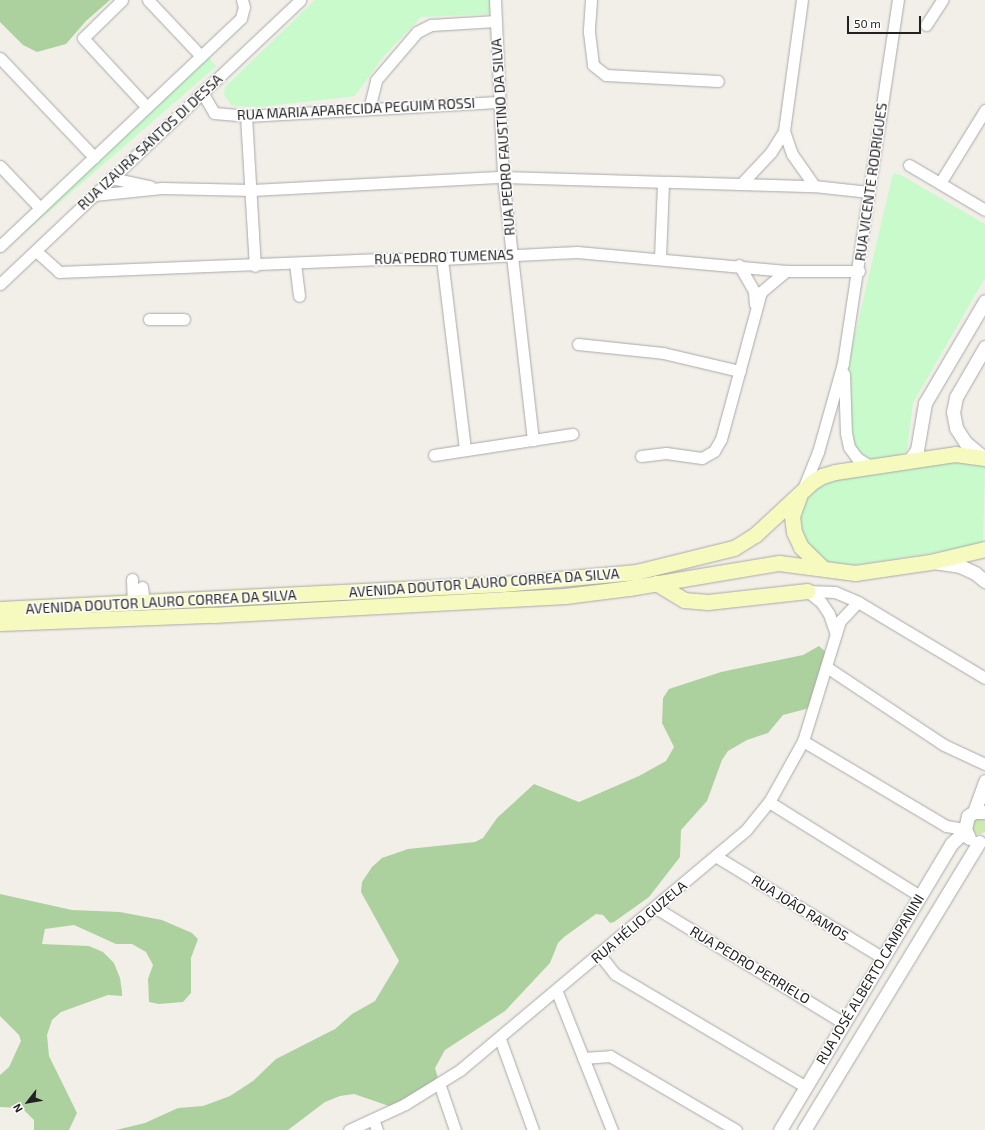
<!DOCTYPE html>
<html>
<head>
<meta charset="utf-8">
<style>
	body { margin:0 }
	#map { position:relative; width:985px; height:1130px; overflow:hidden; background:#f2efe9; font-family:"Exo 2",sans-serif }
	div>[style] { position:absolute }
	.grass>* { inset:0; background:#cdebb0 }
	.round { border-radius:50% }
	.forest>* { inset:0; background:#add19e }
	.park>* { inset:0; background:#c8facc; transform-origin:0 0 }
	.roads { filter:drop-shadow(0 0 1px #a9a9a9) drop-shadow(0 0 1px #a9a9a9) }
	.minor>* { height:11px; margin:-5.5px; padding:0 5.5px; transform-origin:5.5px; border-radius:5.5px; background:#fff }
	.tertiary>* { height:13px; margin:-6.5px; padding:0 6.5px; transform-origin:6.5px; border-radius:6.5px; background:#fff }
	.secondary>* { height:15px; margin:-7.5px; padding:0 7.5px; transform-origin:7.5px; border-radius:7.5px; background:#f7fabf }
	span { translate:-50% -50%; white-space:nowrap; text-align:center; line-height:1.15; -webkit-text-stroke:3px #fff; paint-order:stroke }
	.street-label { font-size:14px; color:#222 }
	.north { position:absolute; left:8px; top:1082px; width:40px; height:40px; -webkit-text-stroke:3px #fff; paint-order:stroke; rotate:239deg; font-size:11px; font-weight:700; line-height:16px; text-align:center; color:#222 }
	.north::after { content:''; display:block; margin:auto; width:14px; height:18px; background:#222; clip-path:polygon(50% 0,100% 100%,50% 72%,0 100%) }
	.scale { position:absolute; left:847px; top:16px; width:74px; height:18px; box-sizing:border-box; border:2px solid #222; border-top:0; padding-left:5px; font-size:12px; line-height:14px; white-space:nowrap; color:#222; -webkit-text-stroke:3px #fff; paint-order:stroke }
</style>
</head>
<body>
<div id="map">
	<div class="grass">
		<div class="round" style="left:971px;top:818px;width:16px;height:16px"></div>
	</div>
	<div class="forest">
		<div style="clip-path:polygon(0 0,110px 0,86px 21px,66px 44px,37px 52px,23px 45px,0 22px)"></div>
		<div style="clip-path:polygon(819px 646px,827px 653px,828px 678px,816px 701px,806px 709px,783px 715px,768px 733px,747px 740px,728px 751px,722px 760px,707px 801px,681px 830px,680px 857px,649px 897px,614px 922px,610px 923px,603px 915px,596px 914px,564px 937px,558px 943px,550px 963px,505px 1011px,445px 1050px,435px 1068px,440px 1085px,429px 1097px,408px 1106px,389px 1106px,354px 1094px,340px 1096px,325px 1102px,288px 1130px,116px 1130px,145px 1123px,178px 1108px,203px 1106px,230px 1096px,253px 1081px,276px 1059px,335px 1029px,352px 1014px,375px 1001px,399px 961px,361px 892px,362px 882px,372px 867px,382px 858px,408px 849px,475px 842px,483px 838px,497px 818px,534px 784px,579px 802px,639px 776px,666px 761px,674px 747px,662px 723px,663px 698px,669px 689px,721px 672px,803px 655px)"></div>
		<div style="clip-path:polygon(0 894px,72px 910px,120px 912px,162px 920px,192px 933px,198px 939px,191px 958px,191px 993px,183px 1002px,159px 1004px,149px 1002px,148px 979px,153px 965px,146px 952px,132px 944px,116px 944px,74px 925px,45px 929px,42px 944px,89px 946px,103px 952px,114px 963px,120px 978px,122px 992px,122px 996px,108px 995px,61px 1012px,52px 1020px,47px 1035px,49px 1056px,77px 1113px,69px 1130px,34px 1130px,34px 1120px,22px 1108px,0 1107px,0 1075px,9px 1067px,21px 1041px,19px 1035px,0 1016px)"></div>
	</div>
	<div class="park">
		<div style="clip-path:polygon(315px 0,490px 0,491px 14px,421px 17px,383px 57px,355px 96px,260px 107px,232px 106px,224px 95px,225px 87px)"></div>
		<div style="left:209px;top:58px;width:11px;height:289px;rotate:49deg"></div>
		<div style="clip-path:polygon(893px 173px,901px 175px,985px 224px,985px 278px,913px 403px,907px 451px,884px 460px,868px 458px,857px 450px,852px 439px,848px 364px)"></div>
		<div style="clip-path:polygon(957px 459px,985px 465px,983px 545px,842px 567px,826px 562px,805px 540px,800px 525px,801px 510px,807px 496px,817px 484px,833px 478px)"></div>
	</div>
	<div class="roads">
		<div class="minor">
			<div style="left:122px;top:0;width:54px;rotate:135.7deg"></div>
			<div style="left:83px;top:38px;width:94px;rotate:47.2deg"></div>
			<div style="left:148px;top:0;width:77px;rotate:46.6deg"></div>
			<div style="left:495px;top:0;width:177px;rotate:87.4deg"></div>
			<div style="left:503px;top:177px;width:265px;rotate:83.5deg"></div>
			<div style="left:591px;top:0;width:32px;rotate:94deg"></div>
			<div style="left:589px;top:32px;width:33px;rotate:83deg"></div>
			<div style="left:593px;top:65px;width:16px;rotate:38deg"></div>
			<div style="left:606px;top:75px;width:112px;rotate:3.1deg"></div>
			<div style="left:926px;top:25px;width:30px;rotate:-57deg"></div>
			<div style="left:0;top:58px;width:137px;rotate:46.5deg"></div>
			<div style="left:202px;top:92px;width:24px;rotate:60deg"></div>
			<div style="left:214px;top:113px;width:32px;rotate:5deg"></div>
			<div style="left:246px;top:116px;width:252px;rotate:-3.2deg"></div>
			<div style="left:369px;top:109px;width:30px;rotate:-76deg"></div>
			<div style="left:376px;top:80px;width:63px;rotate:-49.5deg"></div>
			<div style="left:417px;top:32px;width:16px;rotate:-27deg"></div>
			<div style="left:431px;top:25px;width:65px;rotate:-3.5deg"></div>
			<div style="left:246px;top:116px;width:150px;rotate:86.6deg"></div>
			<div style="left:784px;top:131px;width:24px;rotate:71deg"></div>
			<div style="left:792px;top:154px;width:39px;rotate:55deg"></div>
			<div style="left:909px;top:165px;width:88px;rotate:30.6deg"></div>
			<div style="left:0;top:166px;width:58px;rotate:46.4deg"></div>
			<div style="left:111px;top:178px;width:40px;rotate:12deg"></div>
			<div style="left:940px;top:183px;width:86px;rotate:-58.3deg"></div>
			<div style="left:741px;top:184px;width:44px;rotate:-46.8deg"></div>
			<div style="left:771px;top:152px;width:25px;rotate:-58deg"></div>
			<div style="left:784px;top:131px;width:132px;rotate:-82.2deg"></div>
			<div style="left:94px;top:195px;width:68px;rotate:-5.9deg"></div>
			<div style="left:162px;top:188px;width:90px;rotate:1.3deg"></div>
			<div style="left:252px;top:190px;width:251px;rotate:-3deg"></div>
			<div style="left:503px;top:177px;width:311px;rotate:1.7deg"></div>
			<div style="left:814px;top:186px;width:55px;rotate:6.2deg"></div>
			<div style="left:0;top:246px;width:332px;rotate:-43.4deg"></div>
			<div style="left:241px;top:18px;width:11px;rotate:-75deg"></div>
			<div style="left:244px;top:7px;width:7px;rotate:-106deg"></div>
			<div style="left:36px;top:251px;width:31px;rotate:42deg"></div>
			<div style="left:59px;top:272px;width:323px;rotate:-2.3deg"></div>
			<div style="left:382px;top:259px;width:60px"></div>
			<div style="left:442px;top:259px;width:135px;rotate:-3deg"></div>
			<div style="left:577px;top:252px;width:210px;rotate:5.2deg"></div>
			<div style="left:786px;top:271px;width:73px"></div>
			<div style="left:660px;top:258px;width:76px;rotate:-87.7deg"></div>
			<div style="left:442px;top:259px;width:192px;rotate:83.1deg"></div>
			<div style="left:295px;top:263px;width:33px;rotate:83deg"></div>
			<div style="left:739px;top:265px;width:30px;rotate:60deg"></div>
			<div style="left:754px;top:291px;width:13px;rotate:86deg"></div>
			<div style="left:0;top:284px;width:413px;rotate:-43.4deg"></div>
			<div style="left:149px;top:319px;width:35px"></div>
			<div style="left:578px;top:344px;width:85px;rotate:6deg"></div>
			<div style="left:663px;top:353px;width:79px;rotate:13.2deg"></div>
			<div style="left:844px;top:374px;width:59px;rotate:88.1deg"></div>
			<div style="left:846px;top:433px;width:14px;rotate:78deg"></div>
			<div style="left:849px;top:447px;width:14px;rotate:54deg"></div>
			<div style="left:857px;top:458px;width:15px;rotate:32deg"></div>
			<div style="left:434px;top:455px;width:140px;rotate:-8.7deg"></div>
			<div style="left:641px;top:456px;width:25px;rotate:-7deg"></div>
			<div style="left:666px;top:453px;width:36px;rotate:8deg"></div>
			<div style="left:702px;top:458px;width:14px;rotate:-30deg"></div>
			<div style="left:714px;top:451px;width:14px;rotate:-60deg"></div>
			<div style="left:721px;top:439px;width:152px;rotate:-74.8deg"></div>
			<div style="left:761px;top:292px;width:33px;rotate:-40deg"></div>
			<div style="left:803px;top:489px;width:40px;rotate:-68deg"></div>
			<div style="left:818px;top:452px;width:92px;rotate:-74.3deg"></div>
			<div style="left:843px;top:363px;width:367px;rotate:-81.4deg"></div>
			<div style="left:132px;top:579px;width:24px;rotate:88deg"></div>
			<div style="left:142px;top:587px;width:16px;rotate:83deg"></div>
			<div style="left:807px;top:591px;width:28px;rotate:2deg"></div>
			<div style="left:835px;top:592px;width:25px;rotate:23deg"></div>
			<div style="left:858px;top:602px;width:148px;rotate:30.9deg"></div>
			<div style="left:807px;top:591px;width:18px;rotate:38deg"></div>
			<div style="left:821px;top:602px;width:14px;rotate:56deg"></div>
			<div style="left:829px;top:614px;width:21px;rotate:71deg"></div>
			<div style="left:828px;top:668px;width:139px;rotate:33.6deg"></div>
			<div style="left:944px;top:745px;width:45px;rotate:24.9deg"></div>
			<div style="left:803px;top:741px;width:166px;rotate:30.7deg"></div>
			<div style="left:946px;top:826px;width:19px;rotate:9deg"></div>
			<div style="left:769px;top:802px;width:178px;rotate:31.9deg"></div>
			<div style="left:717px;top:857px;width:194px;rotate:31.3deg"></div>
			<div style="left:656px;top:908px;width:220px;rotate:31.5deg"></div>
			<div style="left:600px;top:955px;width:24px;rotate:52deg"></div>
			<div style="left:615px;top:974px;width:222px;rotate:30.6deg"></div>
			<div style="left:557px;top:992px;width:149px;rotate:68.3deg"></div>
			<div style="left:500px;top:1039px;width:97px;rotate:70.1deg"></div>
			<div style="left:583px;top:1058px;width:27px;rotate:-4deg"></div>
			<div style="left:610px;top:1056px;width:146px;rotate:30.4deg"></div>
			<div style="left:439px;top:1083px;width:50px;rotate:71.2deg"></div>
			<div style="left:373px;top:1119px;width:12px;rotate:70deg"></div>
			<div style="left:349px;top:1130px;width:62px;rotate:-24.9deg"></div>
			<div style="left:405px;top:1104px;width:65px;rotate:-31.7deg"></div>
			<div style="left:460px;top:1070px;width:373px;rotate:-40deg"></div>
			<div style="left:746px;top:830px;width:36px;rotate:-51deg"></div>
			<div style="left:769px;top:802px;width:70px;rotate:-60.9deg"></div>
			<div style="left:803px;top:741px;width:126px;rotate:-72.9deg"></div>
			<div style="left:840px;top:621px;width:26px;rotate:-47deg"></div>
		</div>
		<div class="tertiary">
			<div style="left:985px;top:347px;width:58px;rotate:120.1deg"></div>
			<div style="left:956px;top:397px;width:15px;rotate:101deg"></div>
			<div style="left:953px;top:412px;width:16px;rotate:79deg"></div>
			<div style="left:956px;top:428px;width:17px;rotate:57deg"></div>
			<div style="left:965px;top:442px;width:26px;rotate:40deg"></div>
			<div style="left:909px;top:461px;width:14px;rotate:-54deg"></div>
			<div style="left:917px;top:450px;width:48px;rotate:-80.3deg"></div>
			<div style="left:925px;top:403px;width:118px;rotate:-59.5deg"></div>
			<div style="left:933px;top:562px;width:27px;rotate:8deg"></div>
			<div style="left:960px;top:566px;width:17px;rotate:25deg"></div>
			<div style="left:975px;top:573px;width:13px;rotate:39deg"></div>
			<div style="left:974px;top:812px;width:33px;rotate:-70deg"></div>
			<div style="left:969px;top:838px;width:10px;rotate:-114deg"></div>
			<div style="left:965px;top:829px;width:13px;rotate:-77deg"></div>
			<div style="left:968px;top:816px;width:7px;rotate:-34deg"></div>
			<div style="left:974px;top:812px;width:11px"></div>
			<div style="left:780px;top:1130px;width:333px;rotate:-59.1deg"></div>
			<div style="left:951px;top:844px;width:19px;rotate:-43deg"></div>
			<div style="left:804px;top:1130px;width:337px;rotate:-58.7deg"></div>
		</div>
		<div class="secondary">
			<div style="left:799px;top:497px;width:20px;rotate:110deg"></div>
			<div style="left:792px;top:516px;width:16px;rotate:83deg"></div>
			<div style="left:794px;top:532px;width:17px;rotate:65deg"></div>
			<div style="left:801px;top:547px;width:30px;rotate:44deg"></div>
			<div style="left:656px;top:583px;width:33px;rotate:31deg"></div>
			<div style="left:684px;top:600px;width:24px;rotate:5deg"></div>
			<div style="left:708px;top:602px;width:100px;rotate:-6.3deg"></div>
			<div style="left:0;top:609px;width:503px;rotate:-2.85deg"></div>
			<div style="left:502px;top:584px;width:135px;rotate:-5.1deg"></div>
			<div style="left:636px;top:572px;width:101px;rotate:-13.8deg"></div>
			<div style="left:734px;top:548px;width:25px;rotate:-32deg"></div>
			<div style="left:755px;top:535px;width:78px;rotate:-42.9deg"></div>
			<div style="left:812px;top:482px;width:12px;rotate:-31deg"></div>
			<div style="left:822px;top:476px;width:14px;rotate:-17deg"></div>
			<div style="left:835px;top:472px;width:121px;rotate:-8.5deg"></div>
			<div style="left:955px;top:454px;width:30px;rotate:8deg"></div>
			<div style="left:0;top:623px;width:213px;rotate:-2.2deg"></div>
			<div style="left:213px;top:615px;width:353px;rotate:-3.1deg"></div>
			<div style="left:565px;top:596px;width:64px;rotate:-7.1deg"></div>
			<div style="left:629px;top:588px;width:152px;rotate:-9.5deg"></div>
			<div style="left:779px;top:563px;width:77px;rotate:7.5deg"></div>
			<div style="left:855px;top:573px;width:76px;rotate:-8.3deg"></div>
			<div style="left:930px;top:562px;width:57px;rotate:-13.3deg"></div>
		</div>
	</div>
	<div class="street-label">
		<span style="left:356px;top:109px;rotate:-3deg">RUA MARIA APARECIDA PEGUIM ROSSI</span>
		<span style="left:503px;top:137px;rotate:-94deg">RUA PEDRO FAUSTINO DA SILVA</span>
		<span style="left:150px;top:142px;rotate:-43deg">RUA IZAURA SANTOS DI DESSA</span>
		<span style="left:871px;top:182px;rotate:-82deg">RUA VICENTE RODRIGUES</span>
		<span style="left:444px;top:257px;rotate:-2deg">RUA PEDRO TUMENAS</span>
		<span style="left:484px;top:583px;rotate:-4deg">AVENIDA DOUTOR LAURO CORREA DA SILVA</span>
		<span style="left:161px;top:602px;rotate:-3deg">AVENIDA DOUTOR LAURO CORREA DA SILVA</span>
		<span style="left:800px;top:908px;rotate:32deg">RUA JOÃO RAMOS</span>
		<span style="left:639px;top:922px;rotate:-40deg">RUA HÉLIO GUZELA</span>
		<span style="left:750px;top:965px;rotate:31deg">RUA PEDRO PERRIELO</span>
		<span style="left:870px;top:979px;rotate:-59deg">RUA JOSÉ ALBERTO CAMPANINI</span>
	</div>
	<div class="north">N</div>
	<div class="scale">50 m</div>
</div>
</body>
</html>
